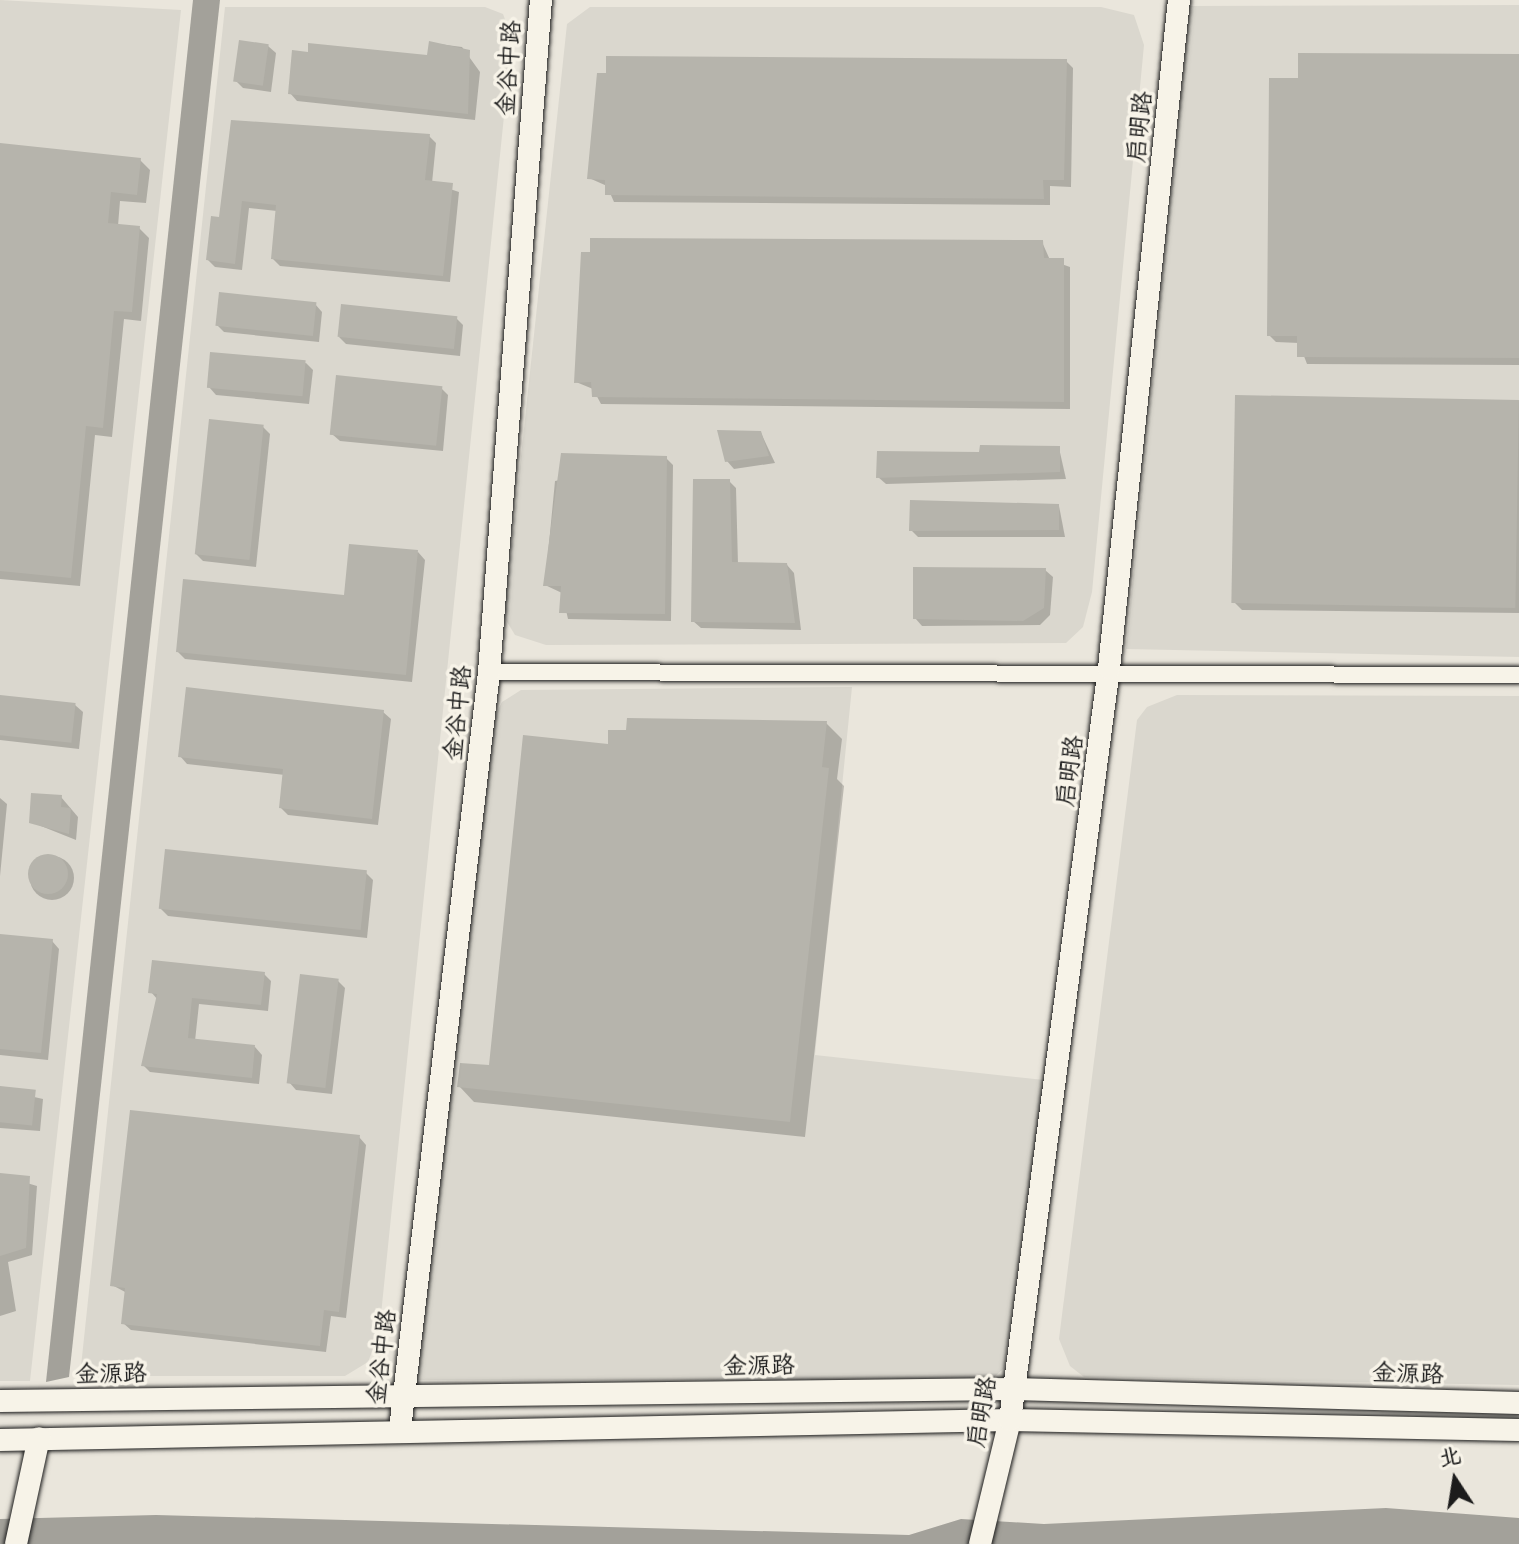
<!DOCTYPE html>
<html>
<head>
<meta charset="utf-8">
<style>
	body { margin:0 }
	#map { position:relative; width:1519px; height:1544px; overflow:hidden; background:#eae6dc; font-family:Sriracha,"LXGW WenKai TC",sans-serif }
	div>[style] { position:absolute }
	.built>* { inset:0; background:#dad7ce }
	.water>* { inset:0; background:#a3a19a }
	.shadow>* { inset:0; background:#0003 }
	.round { border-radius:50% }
	.building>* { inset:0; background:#b6b4ac; transform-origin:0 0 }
	.roads { filter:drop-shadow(0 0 2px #1c1c1c) drop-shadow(0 0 2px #1c1c1c) }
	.minor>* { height:16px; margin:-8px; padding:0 8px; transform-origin:8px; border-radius:8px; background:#f7f3e8 }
	.tertiary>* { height:22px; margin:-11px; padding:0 11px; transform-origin:11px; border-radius:11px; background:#f7f3e8 }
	span { translate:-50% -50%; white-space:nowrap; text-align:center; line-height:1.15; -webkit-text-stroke:7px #f7f3e8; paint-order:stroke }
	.street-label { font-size:24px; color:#1c1c1c }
	.north { position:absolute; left:1415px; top:1440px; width:80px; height:80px; -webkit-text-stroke:6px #f7f3e8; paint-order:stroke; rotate:348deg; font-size:22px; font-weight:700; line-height:32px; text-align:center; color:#1c1c1c }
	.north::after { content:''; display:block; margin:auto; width:28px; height:36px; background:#1c1c1c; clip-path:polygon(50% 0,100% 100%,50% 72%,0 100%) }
</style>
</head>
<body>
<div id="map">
	<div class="built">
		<div style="clip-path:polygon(0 0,181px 10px,30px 1381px,0 1381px)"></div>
		<div style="clip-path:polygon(1519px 5px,1519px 657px,1126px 649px,1190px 6px)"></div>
		<div style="clip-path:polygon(225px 7px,485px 7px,503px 14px,512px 38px,379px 1334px,368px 1362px,345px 1376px,80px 1376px)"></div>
		<div style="clip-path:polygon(590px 7px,1101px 7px,1134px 15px,1144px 45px,1092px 592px,1083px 627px,1066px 643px,546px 645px,515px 635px,504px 617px,567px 24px)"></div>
		<div style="clip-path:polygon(852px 687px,815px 1055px,1044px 1080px,1004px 1368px,991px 1380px,415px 1380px,491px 725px,502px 702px,521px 690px)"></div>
		<div style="clip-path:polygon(1177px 695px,1519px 696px,1519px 1385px,1084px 1377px,1070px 1366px,1059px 1339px,1137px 720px,1147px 707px)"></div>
	</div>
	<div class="water">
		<div style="clip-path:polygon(193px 0,220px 0,69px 1377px,46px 1382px)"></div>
		<div style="clip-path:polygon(1386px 1508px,1519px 1518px,1519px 1544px,0 1544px,0 1519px,156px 1515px,909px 1535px,961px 1519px,1044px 1524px)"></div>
	</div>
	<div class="shadow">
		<div style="clip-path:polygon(431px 43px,462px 47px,480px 72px,475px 120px,297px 101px,290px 93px,429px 58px)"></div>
		<div style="clip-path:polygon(268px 46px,276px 53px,271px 92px,243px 88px,236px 81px)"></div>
		<div style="clip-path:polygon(1519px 56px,1519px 365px,1307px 364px,1299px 343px,1276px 342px,1269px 335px,1300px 80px)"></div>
		<div style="clip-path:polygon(1066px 61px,1073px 68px,1071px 187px,1050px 186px,1050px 205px,614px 202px,607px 186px,589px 178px)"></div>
		<div style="clip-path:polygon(232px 122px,429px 136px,436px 143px,432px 183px,459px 192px,450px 282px,280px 266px,273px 259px,277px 211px,249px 208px,242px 270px,215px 267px,208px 260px,221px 219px)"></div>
		<div style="clip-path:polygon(0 145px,140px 160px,150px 170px,146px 203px,120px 201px,118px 226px,139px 228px,149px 238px,141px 321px,124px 319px,112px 437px,95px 435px,80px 586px,0 579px)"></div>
		<div style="clip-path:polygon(1042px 242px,1050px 260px,1070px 267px,1070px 409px,601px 404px,593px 389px,576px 382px)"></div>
		<div style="clip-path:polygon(315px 304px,322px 312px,319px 342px,224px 332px,217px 325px)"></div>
		<div style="clip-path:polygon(456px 318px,463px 325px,460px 356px,346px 344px,339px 337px)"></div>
		<div style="clip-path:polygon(306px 363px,313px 370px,309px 404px,216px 395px,209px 387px)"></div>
		<div style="clip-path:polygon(441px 388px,448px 395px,443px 451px,340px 441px,332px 434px)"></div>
		<div style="clip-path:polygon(1519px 401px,1519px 613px,1242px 610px,1234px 602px)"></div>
		<div style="clip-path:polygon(263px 427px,270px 434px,256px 567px,203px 561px,196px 554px)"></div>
		<div style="clip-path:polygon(761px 433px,775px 463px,734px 469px,727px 461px)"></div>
		<div style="clip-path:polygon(1059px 448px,1066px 479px,886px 484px,878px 477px,981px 455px)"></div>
		<div style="clip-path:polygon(666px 458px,673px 465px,671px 621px,568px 619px,562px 593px,545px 585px,555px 481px)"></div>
		<div style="clip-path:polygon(729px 481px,736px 488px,738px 564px,787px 565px,794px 573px,801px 630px,701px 628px,693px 621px)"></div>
		<div style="clip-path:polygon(1059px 506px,1065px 537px,918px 537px,911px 530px)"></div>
		<div style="clip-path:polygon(418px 552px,425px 560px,412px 682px,185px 659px,178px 652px,345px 597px)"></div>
		<div style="clip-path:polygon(1045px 570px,1053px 577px,1050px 615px,1040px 625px,922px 626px,915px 618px)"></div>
		<div style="clip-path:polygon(0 697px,75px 705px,83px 712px,79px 749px,0 740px)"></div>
		<div style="clip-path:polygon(383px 712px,391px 719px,378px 825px,288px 815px,281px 808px,285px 775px,187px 764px,180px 756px)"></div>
		<div style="clip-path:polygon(826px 723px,842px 739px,837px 779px,844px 786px,805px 1137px,474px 1102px,459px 1086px,490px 1068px,610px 746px)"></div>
		<div style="clip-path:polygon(61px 797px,78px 817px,76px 840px,31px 822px)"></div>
		<div style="clip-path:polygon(0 798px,7px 804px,0 876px)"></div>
		<div class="round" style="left:30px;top:856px;width:44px;height:44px"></div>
		<div style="clip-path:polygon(366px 873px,373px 880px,367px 938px,168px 916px,161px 909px)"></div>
		<div style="clip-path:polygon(0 936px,52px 941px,59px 949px,48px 1060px,0 1055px)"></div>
		<div style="clip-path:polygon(264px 974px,271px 981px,268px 1011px,199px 1004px,195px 1041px,255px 1047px,262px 1055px,259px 1084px,150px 1072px,143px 1065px,158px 1000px,151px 992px)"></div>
		<div style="clip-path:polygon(338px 981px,345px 988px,332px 1094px,296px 1090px,289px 1082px)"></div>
		<div style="clip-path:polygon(0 1089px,43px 1099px,40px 1131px,0 1128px)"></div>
		<div style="clip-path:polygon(359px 1137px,366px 1145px,346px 1318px,331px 1316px,326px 1352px,131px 1330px,123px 1323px,127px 1293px,112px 1285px)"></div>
		<div style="clip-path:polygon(0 1175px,37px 1186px,32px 1255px,8px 1262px,16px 1311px,0 1316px)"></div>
	</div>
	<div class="building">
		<div style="left:239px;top:40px;width:30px;height:42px;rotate:8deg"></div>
		<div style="clip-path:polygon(429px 41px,470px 50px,468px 114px,288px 94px,292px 50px,308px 52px,308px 43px,427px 55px)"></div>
		<div style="clip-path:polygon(1298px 53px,1519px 54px,1519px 358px,1297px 357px,1297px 336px,1267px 336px,1269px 78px,1298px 78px)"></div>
		<div style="clip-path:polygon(606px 56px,1067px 59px,1064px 180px,1043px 180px,1044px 199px,605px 195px,605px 180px,587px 179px,597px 73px,606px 73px)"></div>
		<div style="clip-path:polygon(231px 120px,430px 134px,425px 180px,453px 183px,443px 276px,271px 259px,276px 205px,242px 201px,235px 264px,206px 260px,211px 216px,219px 217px)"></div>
		<div style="clip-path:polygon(0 143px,141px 158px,137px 195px,111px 192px,108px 223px,140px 226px,132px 312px,114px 311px,103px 428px,86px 426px,71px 578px,0 571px)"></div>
		<div style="clip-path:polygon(590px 238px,1043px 240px,1044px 258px,1064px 258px,1064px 402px,592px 397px,591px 382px,574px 383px,581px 252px,590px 252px)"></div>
		<div style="left:219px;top:292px;width:98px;height:34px;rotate:6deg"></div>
		<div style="left:341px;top:304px;width:117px;height:33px;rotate:6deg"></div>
		<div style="left:210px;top:352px;width:96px;height:36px;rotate:5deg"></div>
		<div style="left:336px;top:375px;width:107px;height:60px;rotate:6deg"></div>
		<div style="left:1235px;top:395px;width:284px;height:208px;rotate:1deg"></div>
		<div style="left:209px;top:419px;width:55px;height:136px;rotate:6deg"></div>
		<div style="clip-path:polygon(717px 430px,761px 431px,769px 456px,725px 462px)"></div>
		<div style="clip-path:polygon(980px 445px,1060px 446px,1060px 472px,876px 478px,877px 451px,979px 452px)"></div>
		<div style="clip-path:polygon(561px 453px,667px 456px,665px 614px,559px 613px,561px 586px,543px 586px)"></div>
		<div style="clip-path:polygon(693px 479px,730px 479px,732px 562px,787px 563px,795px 623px,691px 622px)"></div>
		<div style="clip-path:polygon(910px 500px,1059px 504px,1059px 530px,909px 531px)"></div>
		<div style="clip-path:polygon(349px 544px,418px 550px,406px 675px,176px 652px,183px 579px,344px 595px)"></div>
		<div style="clip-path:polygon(913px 567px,1046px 568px,1044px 608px,1023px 621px,913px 619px)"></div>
		<div style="clip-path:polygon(186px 687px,384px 710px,372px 819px,279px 808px,283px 769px,178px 757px)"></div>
		<div style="left:0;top:695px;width:76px;height:40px;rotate:6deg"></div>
		<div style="clip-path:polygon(627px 718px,827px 721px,822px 767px,829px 768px,790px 1122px,457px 1087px,460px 1063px,489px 1065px,523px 735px,608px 744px,608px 730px,626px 730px)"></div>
		<div style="clip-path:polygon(31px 793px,62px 795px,61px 807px,71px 808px,69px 834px,29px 823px)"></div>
		<div style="left:165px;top:849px;width:203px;height:60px;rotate:6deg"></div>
		<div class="round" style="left:28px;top:854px;width:40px;height:40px"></div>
		<div style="clip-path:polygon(0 934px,53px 939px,41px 1053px,0 1049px)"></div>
		<div style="clip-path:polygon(152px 960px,265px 972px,261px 1005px,192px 998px,188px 1038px,255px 1045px,252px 1078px,141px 1066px,157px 994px,148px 993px)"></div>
		<div style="left:300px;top:974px;width:39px;height:110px;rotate:7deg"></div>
		<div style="left:0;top:1086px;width:36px;height:36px;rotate:6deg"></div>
		<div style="clip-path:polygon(130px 1110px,360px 1135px,339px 1312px,324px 1310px,320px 1346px,121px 1324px,125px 1288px,110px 1286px)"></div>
		<div style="clip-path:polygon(0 1173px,30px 1176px,26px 1248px,0 1256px)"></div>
	</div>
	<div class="roads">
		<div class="minor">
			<div style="left:489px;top:672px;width:1030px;rotate:0.17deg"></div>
		</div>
		<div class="tertiary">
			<div style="left:0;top:1401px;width:1014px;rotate:-0.68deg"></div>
			<div style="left:1014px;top:1389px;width:505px;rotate:1.59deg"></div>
			<div style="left:400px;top:1429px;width:762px;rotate:-83.29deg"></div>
			<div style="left:489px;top:672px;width:674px;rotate:-85.58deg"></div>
			<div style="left:0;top:1440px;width:1010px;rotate:-1.13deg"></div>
			<div style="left:1010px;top:1420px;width:509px;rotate:1.13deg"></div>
			<div style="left:16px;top:1544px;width:108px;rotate:-77.8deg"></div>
			<div style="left:980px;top:1544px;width:128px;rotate:-76.4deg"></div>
			<div style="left:1010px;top:1420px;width:758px;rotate:-82.5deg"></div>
			<div style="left:1109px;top:668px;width:672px;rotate:-84.02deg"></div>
		</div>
	</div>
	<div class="street-label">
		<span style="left:509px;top:68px;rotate:-86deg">金谷中路</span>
		<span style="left:1140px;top:127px;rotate:-84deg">启明路</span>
		<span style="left:458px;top:713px;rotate:-84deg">金谷中路</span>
		<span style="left:1070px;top:771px;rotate:-82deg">启明路</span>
		<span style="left:382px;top:1357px;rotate:-83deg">金谷中路</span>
		<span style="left:759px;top:1366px;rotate:-1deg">金源路</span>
		<span style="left:111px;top:1374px;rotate:-1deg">金源路</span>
		<span style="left:1408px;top:1374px;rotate:2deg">金源路</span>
		<span style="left:982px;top:1412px;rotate:-80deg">启明路</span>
	</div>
	<div class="north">北</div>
</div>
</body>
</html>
